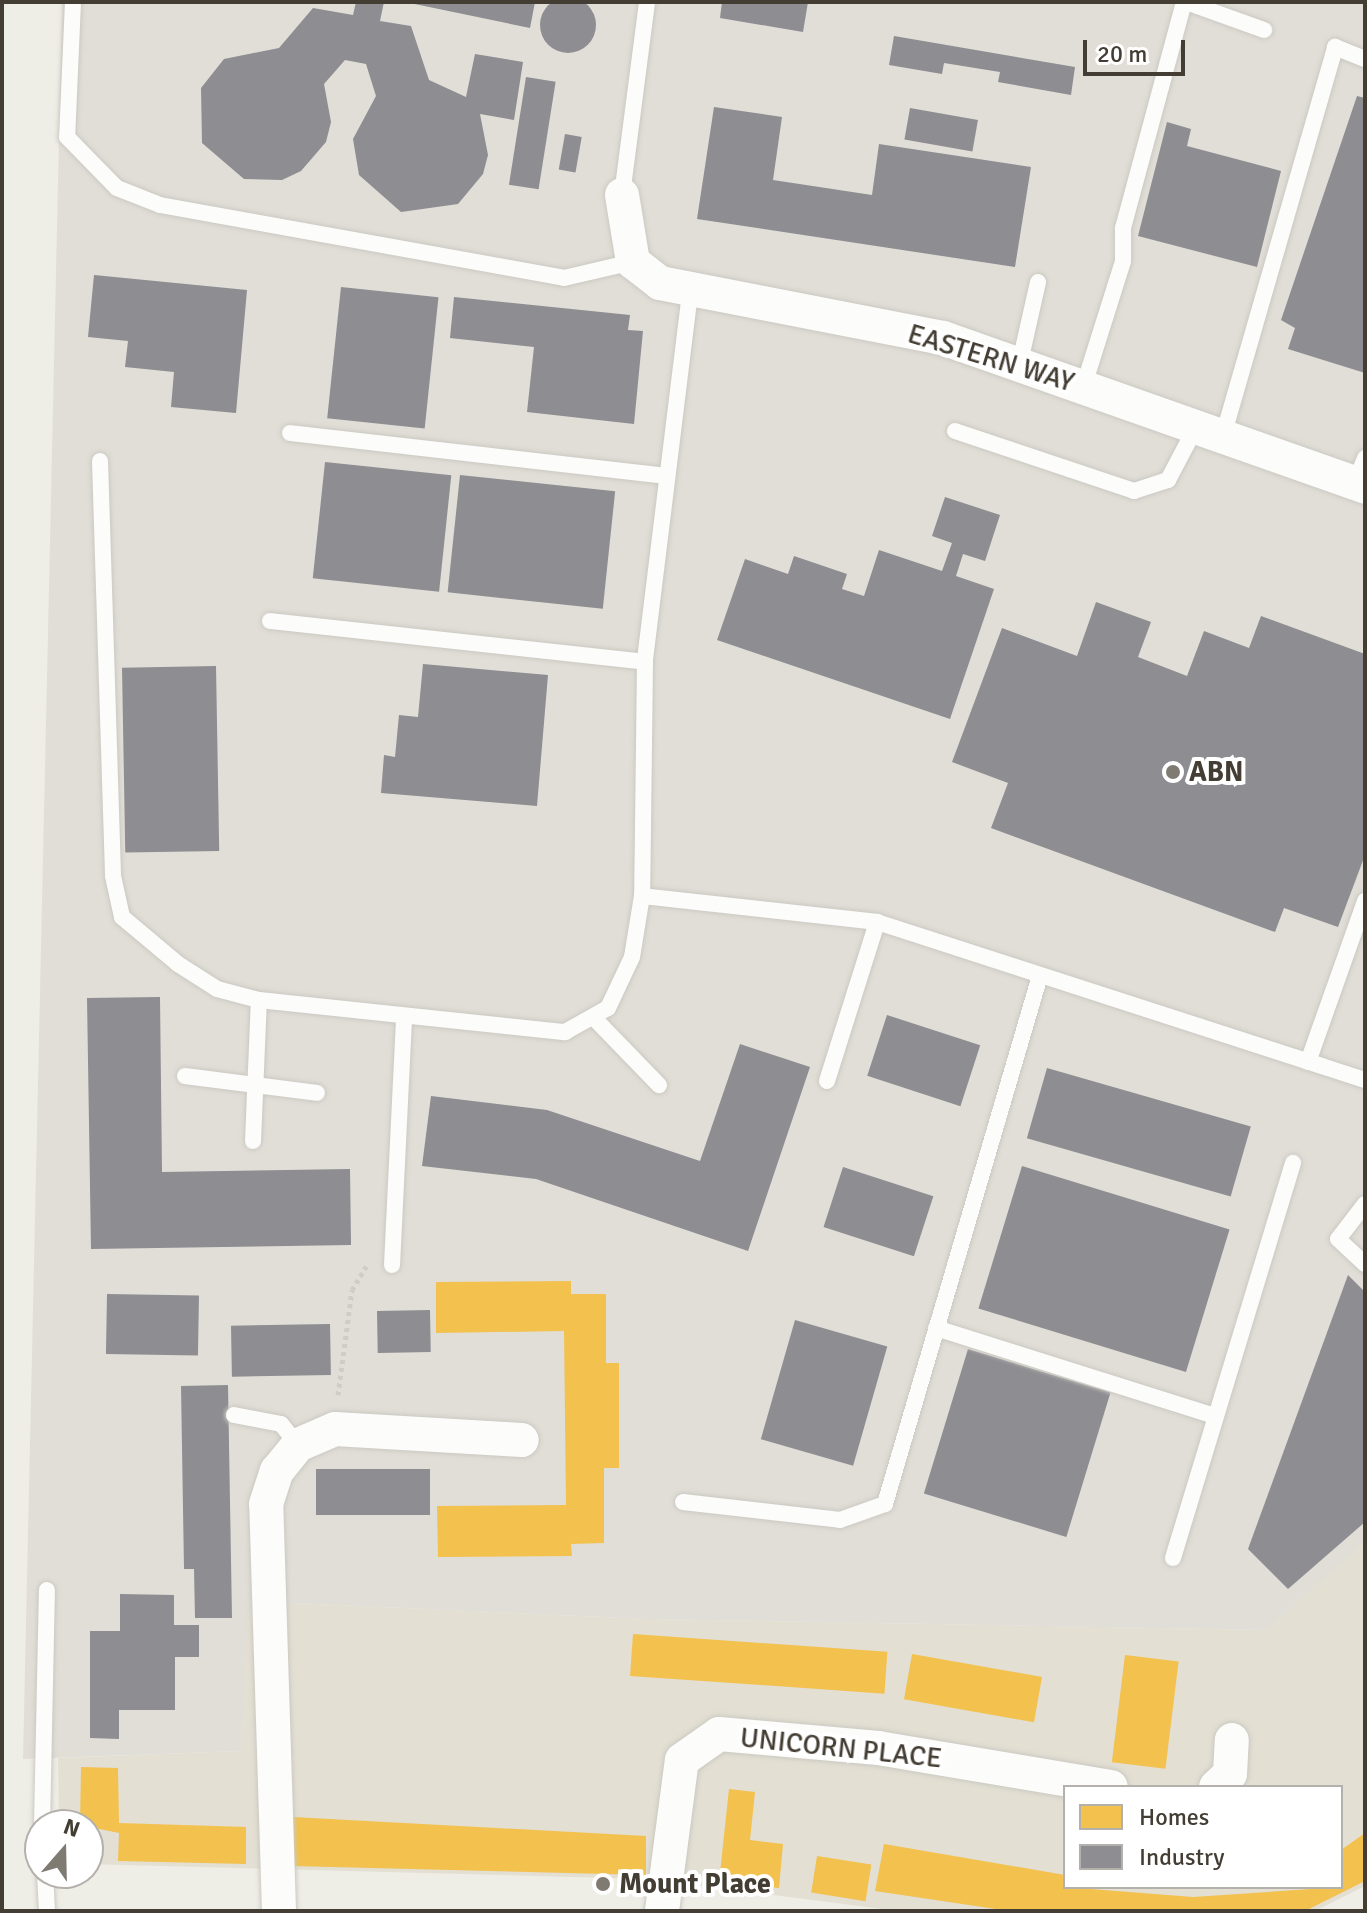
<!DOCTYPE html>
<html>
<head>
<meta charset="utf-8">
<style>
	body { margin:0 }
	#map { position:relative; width:1367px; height:1913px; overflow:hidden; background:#eeede6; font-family:Signika,sans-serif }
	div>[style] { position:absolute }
	.residential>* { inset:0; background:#e3dfd3 }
	.industrial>* { inset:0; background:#e1ded7 }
	.homes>* { inset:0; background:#f2c14e; transform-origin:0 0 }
	.industry>* { inset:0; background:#8d8d92; transform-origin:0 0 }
	.round { border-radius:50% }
	.path>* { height:5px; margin-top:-2.5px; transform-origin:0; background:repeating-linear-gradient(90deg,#d0cdc8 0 4px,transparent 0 8px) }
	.roads { filter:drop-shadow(0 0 2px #cbc9c2) drop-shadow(0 0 2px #cbc9c2) }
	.service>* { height:16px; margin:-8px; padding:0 8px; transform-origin:8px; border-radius:8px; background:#fcfcfb }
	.minor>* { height:34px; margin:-17px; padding:0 17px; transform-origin:17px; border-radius:17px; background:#fcfcfb }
	.dots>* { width:22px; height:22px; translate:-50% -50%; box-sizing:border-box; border:4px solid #fff; border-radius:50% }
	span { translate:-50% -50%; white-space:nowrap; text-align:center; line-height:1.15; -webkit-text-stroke:8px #fff; paint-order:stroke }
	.street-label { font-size:28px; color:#433d33 }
	.poi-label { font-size:28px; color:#433d33; font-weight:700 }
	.left { translate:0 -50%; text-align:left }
	.frame { position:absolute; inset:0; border:4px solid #433d33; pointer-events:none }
	.legend { position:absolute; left:1063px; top:1785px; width:280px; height:104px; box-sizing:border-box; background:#fff; border:2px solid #b4b1ad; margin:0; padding:10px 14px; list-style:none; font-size:24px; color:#433d33 }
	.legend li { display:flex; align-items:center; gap:16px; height:40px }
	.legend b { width:40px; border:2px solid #b4b1ad }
	.north { position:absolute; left:24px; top:1809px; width:80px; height:80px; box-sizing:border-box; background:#fff; border:2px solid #b4b1ad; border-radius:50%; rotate:20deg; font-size:22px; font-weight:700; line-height:32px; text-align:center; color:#433d33 }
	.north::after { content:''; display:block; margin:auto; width:28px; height:36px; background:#7f7b72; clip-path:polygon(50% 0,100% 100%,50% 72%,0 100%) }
	.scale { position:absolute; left:1083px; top:40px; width:102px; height:36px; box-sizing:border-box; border:4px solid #433d33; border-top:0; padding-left:10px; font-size:24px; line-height:28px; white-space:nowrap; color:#433d33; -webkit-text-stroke:6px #fff; paint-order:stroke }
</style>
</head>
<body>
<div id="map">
	<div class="residential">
		<div style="clip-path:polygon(evenodd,1365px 1542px,1365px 1886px,1315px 1911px,898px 1911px,649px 1879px,88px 1864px,88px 1825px,59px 1825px,58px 1758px,241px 1751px,248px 1601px,648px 1619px,1266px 1630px,1365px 1542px,1065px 1787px,1341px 1787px,1341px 1887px,1065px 1887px,1065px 1787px)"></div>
	</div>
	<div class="industrial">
		<div style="clip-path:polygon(62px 2px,1365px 2px,1365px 1542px,1267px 1630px,648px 1619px,249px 1601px,241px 1751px,23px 1759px)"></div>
	</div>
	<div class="homes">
		<div style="clip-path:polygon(571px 1281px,571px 1294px,606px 1294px,606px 1363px,619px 1363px,619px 1468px,604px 1468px,604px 1543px,571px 1544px,572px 1556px,438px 1557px,437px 1506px,566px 1505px,564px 1331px,436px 1333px,436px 1282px)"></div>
		<div style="left:633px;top:1634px;width:255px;height:42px;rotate:4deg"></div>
		<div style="left:912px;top:1654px;width:132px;height:46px;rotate:10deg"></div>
		<div style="left:1125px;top:1655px;width:54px;height:108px;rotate:7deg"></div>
		<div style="clip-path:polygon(81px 1767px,118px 1768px,119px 1823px,246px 1827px,246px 1864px,118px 1861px,119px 1833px,80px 1825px)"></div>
		<div style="clip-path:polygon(729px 1789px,755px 1792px,750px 1840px,783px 1844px,779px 1888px,719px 1882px)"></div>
		<div style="clip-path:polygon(293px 1817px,646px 1836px,646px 1875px,292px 1866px)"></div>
		<div style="clip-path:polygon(1365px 1833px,1365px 1881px,1305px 1911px,1009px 1911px,875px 1891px,884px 1844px,1065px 1875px,1065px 1887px,1193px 1897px,1341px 1887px,1341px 1850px)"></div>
		<div style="left:817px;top:1856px;width:55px;height:37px;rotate:9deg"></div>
	</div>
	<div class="industry">
		<div class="round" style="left:540px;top:-3px;width:56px;height:56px"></div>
		<div style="clip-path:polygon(356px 2px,384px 2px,380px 21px,411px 26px,429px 80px,466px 97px,475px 54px,523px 62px,514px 120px,480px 114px,488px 155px,483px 174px,458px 204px,401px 212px,359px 175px,353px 139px,376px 96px,366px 64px,345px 60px,324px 84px,331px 122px,326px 142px,301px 171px,282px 180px,244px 179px,202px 143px,201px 88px,224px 59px,279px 48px,313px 8px,353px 15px)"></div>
		<div style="clip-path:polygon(405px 2px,535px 2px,530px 28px)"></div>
		<div style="clip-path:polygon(722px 2px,808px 2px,803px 32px,720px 18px)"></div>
		<div style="clip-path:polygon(894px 36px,1075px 67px,1071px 95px,998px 82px,1000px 72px,944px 63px,942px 74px,889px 65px)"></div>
		<div style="left:526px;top:77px;width:30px;height:109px;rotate:9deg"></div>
		<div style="clip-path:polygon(1357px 96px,1365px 98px,1365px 373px,1288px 349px,1295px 328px,1281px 320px)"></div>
		<div style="clip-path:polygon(714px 107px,782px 117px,773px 180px,872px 195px,879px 144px,1031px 167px,1015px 267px,697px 219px)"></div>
		<div style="left:910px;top:108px;width:69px;height:32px;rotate:10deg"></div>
		<div style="clip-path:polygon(1167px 122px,1191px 129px,1187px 146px,1281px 171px,1257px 267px,1138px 236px)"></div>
		<div style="left:565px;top:134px;width:17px;height:36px;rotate:10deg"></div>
		<div style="clip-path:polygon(94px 275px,247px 290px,236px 413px,171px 407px,174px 372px,125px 367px,128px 341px,88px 337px)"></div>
		<div style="left:341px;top:287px;width:98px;height:132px;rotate:6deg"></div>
		<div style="clip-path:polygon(454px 297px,630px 315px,628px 330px,643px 331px,634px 424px,527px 412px,534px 347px,450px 338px)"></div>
		<div style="left:325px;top:462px;width:127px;height:117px;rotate:6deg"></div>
		<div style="left:460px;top:475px;width:156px;height:118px;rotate:6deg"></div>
		<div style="clip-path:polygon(945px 497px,1000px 515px,985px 561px,963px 554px,956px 576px,994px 589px,950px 719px,717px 640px,745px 559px,788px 574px,794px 556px,847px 574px,842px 589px,864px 596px,879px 550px,942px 571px,952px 543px,932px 536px)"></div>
		<div style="clip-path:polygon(1096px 602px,1151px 622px,1138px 657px,1187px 676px,1204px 631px,1249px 648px,1261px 616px,1365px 654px,1365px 855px,1338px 927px,1284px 908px,1275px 932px,991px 828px,1008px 783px,952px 762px,1002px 628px,1077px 656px)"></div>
		<div style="clip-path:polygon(423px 664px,548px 675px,537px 806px,381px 793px,384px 755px,395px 757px,399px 715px,418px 717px)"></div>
		<div style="left:216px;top:666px;width:185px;height:94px;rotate:89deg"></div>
		<div style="clip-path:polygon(160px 997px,162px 1172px,350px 1169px,351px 1245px,91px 1249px,87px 998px)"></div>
		<div style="left:887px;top:1015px;width:98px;height:64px;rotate:18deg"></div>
		<div style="clip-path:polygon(740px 1044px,810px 1067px,748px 1251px,536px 1179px,422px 1166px,431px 1096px,547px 1110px,700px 1161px)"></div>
		<div style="left:1047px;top:1068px;width:212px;height:73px;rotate:16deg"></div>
		<div style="left:1022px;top:1166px;width:217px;height:149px;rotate:17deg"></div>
		<div style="left:843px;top:1167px;width:95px;height:63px;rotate:18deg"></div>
		<div style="clip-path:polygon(1348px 1275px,1365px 1292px,1365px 1522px,1288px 1589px,1248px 1549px)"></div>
		<div style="left:107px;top:1294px;width:92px;height:60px;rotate:1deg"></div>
		<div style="left:430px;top:1310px;width:42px;height:53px;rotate:89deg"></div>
		<div style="left:795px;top:1320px;width:96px;height:124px;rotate:16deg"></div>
		<div style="left:330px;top:1324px;width:51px;height:99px;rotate:89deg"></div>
		<div style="left:968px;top:1349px;width:149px;height:151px;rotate:17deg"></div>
		<div style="clip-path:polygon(228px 1385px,232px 1618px,195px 1618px,194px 1569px,184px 1569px,181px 1386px)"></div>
		<div style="left:430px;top:1469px;width:46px;height:114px;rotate:90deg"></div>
		<div style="clip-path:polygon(120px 1594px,174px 1595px,174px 1625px,199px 1625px,199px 1657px,175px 1657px,175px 1710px,119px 1710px,119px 1739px,90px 1738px,90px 1631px,120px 1631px)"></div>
	</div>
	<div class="path">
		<div style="left:338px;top:1395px;width:106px;rotate:-82.4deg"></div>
		<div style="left:352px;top:1290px;width:31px;rotate:-59deg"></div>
	</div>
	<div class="roads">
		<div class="service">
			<div style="left:73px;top:2px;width:135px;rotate:92.5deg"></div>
			<div style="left:67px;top:137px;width:71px;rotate:45.6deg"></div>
			<div style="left:117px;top:188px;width:46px;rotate:21.6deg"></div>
			<div style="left:160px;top:205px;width:411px;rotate:10.2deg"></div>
			<div style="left:564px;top:278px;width:71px;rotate:-13.1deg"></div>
			<div style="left:1186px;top:2px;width:83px;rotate:19.7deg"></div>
			<div style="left:622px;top:195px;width:195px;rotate:-82.6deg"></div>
			<div style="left:690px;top:293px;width:372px;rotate:97deg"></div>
			<div style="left:645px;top:662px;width:234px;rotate:90.7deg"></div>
			<div style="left:642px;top:896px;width:236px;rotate:6.3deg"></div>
			<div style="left:877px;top:922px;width:513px;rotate:17.94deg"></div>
			<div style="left:1020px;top:362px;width:82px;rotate:-77.3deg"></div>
			<div style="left:1084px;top:385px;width:130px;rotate:-72.5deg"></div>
			<div style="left:1123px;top:261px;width:33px;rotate:-90deg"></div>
			<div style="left:1123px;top:228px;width:234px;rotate:-74.9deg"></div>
			<div style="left:955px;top:431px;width:189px;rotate:18.5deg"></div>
			<div style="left:1134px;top:491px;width:36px;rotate:-18deg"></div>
			<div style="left:1168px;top:480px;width:60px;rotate:-62.2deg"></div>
			<div style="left:290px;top:433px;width:378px;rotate:6.5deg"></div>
			<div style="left:1223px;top:436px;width:405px;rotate:-73.9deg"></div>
			<div style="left:1335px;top:47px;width:32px;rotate:22deg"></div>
			<div style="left:100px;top:461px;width:415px;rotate:88.2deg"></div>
			<div style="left:113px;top:876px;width:42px;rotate:77.6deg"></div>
			<div style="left:122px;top:917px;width:73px;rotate:40deg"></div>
			<div style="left:178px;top:964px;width:46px;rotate:32.7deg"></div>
			<div style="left:217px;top:989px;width:43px;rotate:14.7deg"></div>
			<div style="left:259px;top:1000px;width:308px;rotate:6deg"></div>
			<div style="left:565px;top:1032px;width:49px;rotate:-29.2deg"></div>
			<div style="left:608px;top:1008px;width:56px;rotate:-64.8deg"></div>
			<div style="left:632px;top:957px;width:62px;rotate:-80.7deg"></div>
			<div style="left:1355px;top:483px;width:27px;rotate:-68deg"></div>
			<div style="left:270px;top:621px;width:377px;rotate:6.2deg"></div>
			<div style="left:593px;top:1017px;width:95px;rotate:45.9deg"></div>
			<div style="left:1308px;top:1062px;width:171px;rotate:-70.5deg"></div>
			<div style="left:185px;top:1076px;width:133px;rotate:7.3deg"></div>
			<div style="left:827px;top:1081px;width:167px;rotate:-72.5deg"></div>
			<div style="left:253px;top:1141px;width:141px;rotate:-87.6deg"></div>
			<div style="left:1365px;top:1204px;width:44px;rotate:127.6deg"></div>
			<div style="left:1338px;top:1239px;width:37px;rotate:43deg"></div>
			<div style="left:392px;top:1265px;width:246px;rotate:-87.2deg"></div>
			<div style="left:936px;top:1328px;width:293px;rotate:17.5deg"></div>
			<div style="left:234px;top:1415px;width:48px;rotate:10.8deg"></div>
			<div style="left:281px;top:1424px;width:27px;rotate:51deg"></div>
			<div style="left:683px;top:1502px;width:158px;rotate:6.5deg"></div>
			<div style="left:840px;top:1520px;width:48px;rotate:-19.6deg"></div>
			<div style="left:885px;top:1504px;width:547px;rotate:-73.65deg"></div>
			<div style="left:1173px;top:1558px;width:413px;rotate:-73.1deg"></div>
			<div style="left:42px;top:1825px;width:235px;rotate:-88.8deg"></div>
			<div style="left:45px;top:1873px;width:38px;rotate:87deg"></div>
		</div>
		<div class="minor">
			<div style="left:622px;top:195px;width:68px;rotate:80.7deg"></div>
			<div style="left:633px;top:262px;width:34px;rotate:38deg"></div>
			<div style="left:660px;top:283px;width:288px;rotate:11deg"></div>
			<div style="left:943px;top:338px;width:448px;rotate:19.4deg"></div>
			<div style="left:1216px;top:1787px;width:19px;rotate:-43deg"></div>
			<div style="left:1230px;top:1774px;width:34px;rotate:-87deg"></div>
			<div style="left:279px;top:1911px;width:407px;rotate:-91.8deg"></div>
			<div style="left:266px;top:1504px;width:35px;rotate:-72deg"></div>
			<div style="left:277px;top:1471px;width:33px;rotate:-51deg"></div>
			<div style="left:298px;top:1445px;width:40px;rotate:-23.4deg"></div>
			<div style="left:335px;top:1429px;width:187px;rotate:3.4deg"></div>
			<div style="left:662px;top:1911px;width:152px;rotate:-82.5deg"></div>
			<div style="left:682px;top:1760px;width:45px;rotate:-35.1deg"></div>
			<div style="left:719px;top:1734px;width:160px;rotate:5deg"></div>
			<div style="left:878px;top:1748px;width:236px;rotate:9.5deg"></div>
		</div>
	</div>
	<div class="dots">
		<div style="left:1173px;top:772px;background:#7f7b72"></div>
		<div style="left:603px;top:1884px;background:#7f7b72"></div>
	</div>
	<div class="street-label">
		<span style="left:991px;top:358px;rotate:17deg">EASTERN WAY</span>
		<span style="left:841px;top:1748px;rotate:6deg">UNICORN PLACE</span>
	</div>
	<div class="poi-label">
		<span class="left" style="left:1189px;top:772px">ABN</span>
		<span class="left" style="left:619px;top:1884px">Mount Place</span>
	</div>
	<div class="frame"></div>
	<ul class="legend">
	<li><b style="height:22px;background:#f2c14e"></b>Homes</li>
	<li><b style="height:22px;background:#8d8d92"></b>Industry</li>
	</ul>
	<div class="north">N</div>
	<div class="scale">20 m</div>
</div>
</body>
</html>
